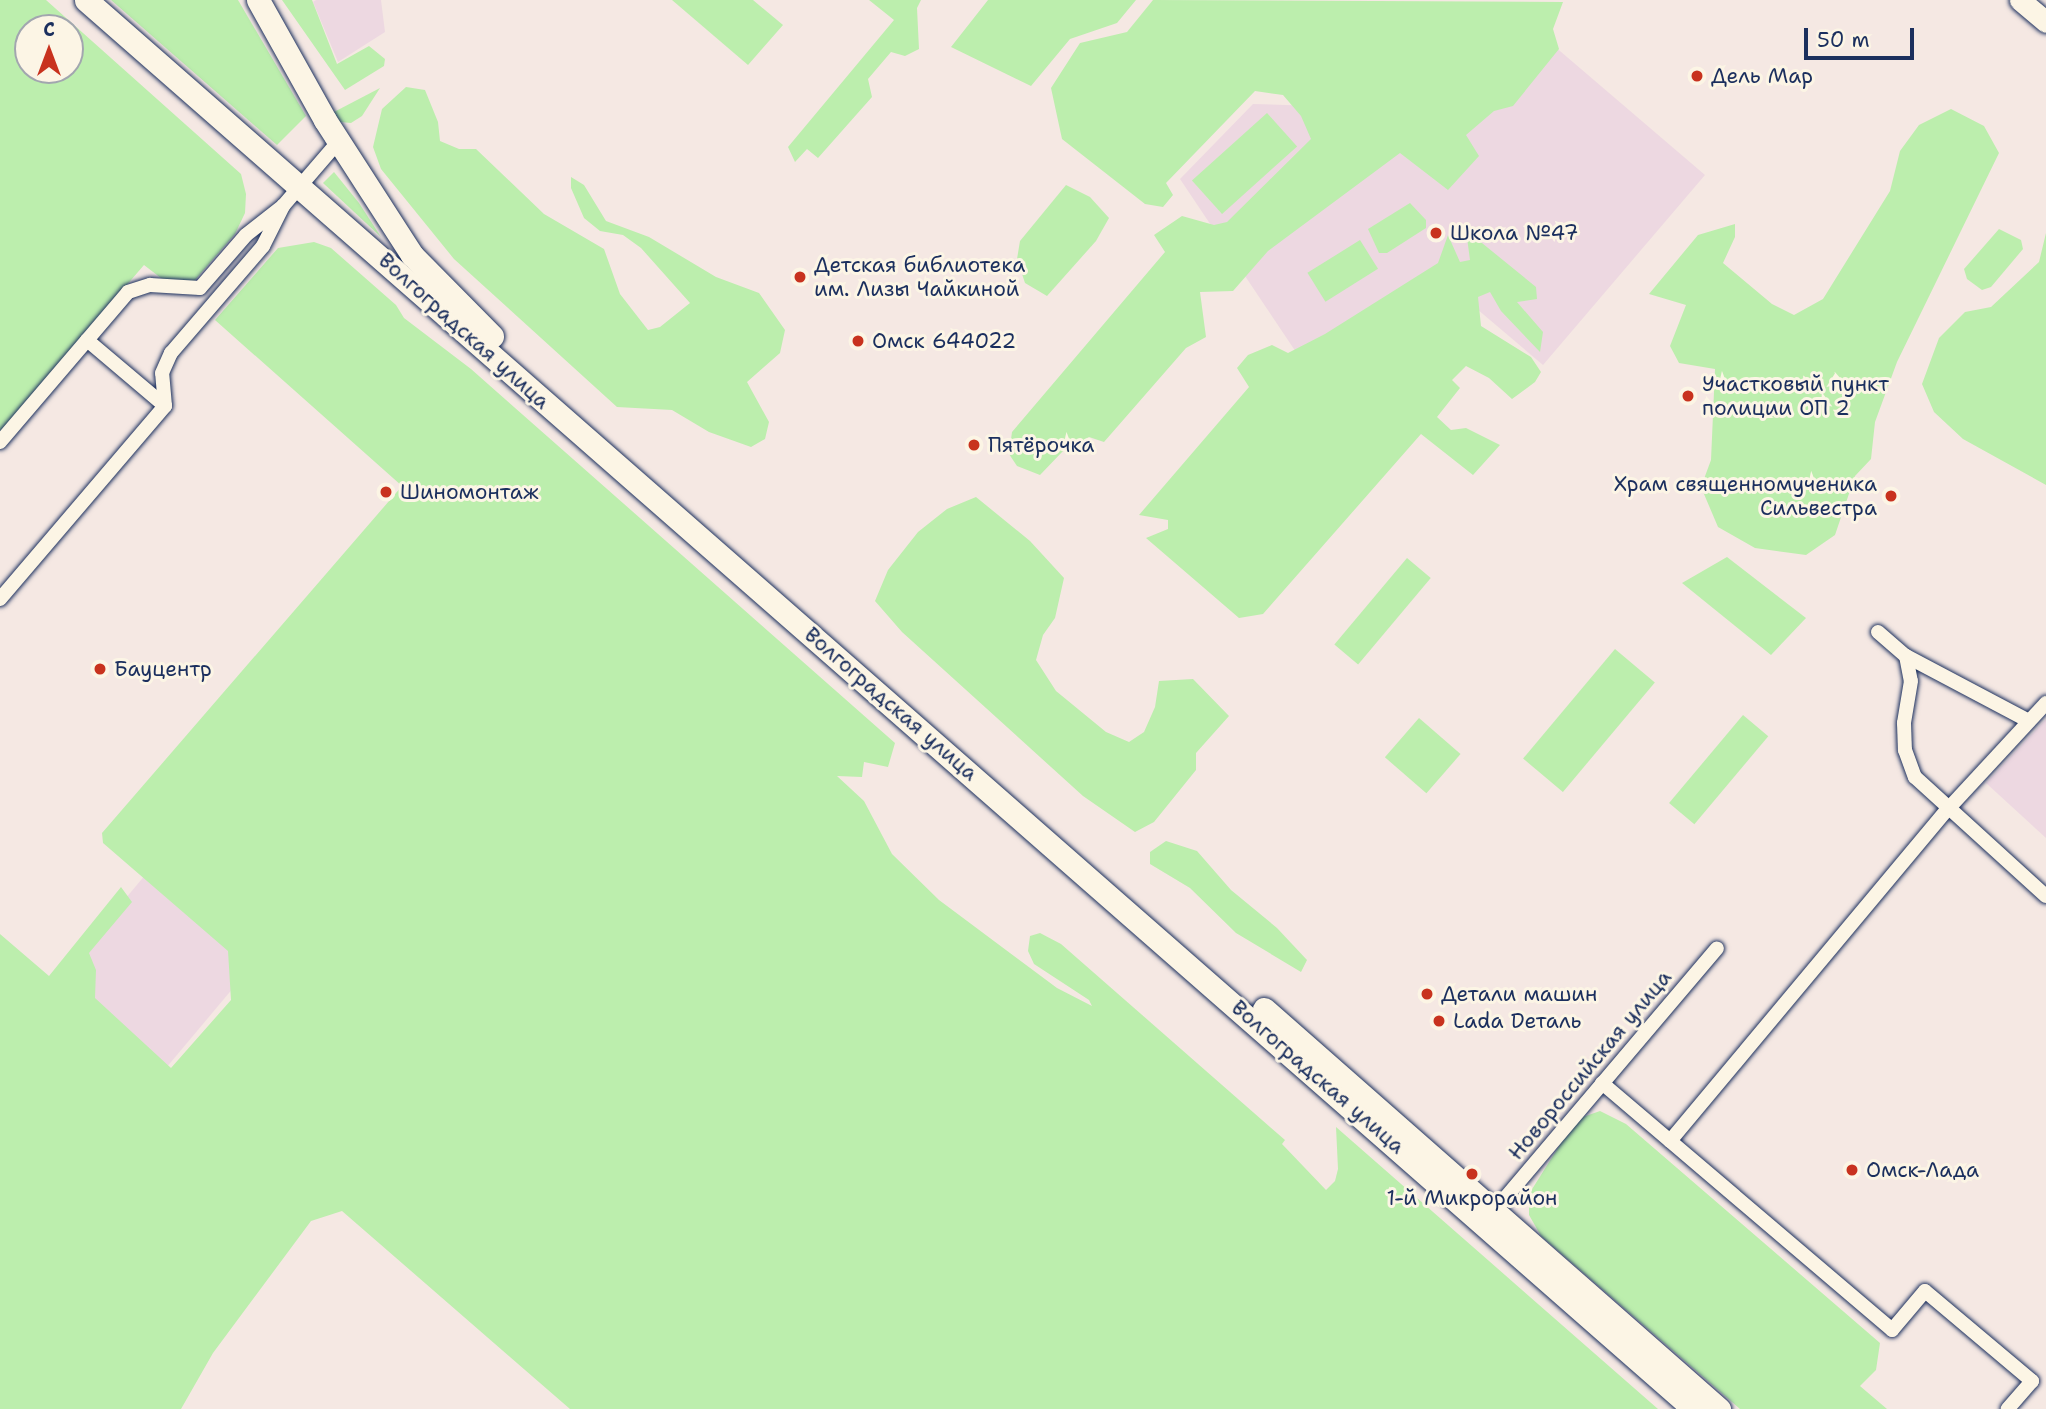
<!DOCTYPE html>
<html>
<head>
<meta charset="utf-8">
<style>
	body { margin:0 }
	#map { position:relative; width:2046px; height:1409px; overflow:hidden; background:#f5e8e3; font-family:"Shantell Sans",sans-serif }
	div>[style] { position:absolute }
	.built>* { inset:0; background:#edd8e1; transform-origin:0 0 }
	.green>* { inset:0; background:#bceead; transform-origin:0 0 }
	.roads { filter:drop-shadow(0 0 2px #1b2f5e) drop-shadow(0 0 2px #1b2f5e) }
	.street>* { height:14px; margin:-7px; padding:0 7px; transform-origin:7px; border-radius:7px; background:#fcf5e5 }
	.secondary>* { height:21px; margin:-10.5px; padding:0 10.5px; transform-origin:10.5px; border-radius:10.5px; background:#fcf5e5 }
	.primary>* { height:23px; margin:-11.5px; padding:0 11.5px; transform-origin:11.5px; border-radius:11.5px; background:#fcf5e5 }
	.dots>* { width:19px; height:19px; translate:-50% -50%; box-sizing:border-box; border:4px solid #fcf5e5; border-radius:50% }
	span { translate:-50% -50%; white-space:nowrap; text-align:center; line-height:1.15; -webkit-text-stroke:6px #fcf5e5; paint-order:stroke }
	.poi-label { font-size:21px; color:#1b2f5e }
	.left { translate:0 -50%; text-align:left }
	.right { translate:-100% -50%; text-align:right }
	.street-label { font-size:21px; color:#1b2f5e }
	.north { position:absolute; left:14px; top:14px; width:70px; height:70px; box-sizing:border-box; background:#fcf5e5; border:2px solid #a2a6af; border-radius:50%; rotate:0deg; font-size:19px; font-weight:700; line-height:28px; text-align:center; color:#1b2f5e }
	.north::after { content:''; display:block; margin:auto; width:24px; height:32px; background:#c8321e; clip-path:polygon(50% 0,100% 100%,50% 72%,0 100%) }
	.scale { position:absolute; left:1804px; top:28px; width:110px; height:32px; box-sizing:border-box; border:4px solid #1b2f5e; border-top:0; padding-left:9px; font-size:21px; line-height:24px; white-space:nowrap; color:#1b2f5e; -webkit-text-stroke:5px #fcf5e5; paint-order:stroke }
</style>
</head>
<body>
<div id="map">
	<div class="built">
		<div style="clip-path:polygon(316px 0,381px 0,385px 32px,338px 62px,313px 2px)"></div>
		<div style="clip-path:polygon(1519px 16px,1705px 175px,1543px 365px,1451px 287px,1306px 367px,1180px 179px,1253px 104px,1439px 110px)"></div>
		<div style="clip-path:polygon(2046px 719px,2046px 838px,1986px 783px)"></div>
		<div style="left:162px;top:855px;width:140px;height:175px;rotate:40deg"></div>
	</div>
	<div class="green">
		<div style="clip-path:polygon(evenodd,0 0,46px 0,241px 174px,246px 194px,245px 213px,235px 234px,188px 288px,170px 285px,144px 265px,0 432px,0 0,28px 28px,70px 28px,70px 70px,28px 70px,28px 28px)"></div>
		<div style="clip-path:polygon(111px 0,238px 0,306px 116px,277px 145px)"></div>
		<div style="clip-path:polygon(282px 0,312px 0,337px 64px,369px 46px,385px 59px,384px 66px,345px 90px)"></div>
		<div style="clip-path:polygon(672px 0,753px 0,783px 25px,748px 65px)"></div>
		<div style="clip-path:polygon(869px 0,921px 0,917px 8px,919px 49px,905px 56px,891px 52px,868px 79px,872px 97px,818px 158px,807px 149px,795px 162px,788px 147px,894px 20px)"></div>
		<div style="clip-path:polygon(988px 0,1136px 0,1117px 23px,1070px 39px,1031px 86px,951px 47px)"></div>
		<div style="clip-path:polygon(1153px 0,1563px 2px,1553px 29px,1559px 49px,1513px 106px,1494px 111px,1466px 135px,1479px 156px,1448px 190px,1400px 153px,1268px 251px,1233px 291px,1200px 292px,1206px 337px,1186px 348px,1104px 442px,1089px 437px,1063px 451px,1040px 475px,1017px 466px,1009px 454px,1012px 432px,1165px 252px,1154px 235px,1182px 216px,1214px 225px,1227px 222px,1311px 139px,1301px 116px,1283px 95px,1255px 91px,1166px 183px,1173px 195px,1163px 207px,1145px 204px,1062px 139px,1051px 88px,1080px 43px,1127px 32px)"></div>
		<div style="clip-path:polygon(406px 87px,425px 90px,438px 122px,440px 141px,459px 149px,476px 149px,544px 214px,604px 249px,620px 294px,648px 330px,660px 327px,690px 303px,641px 248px,623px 235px,600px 231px,584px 218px,571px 188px,571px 177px,584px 185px,606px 221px,649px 237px,716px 277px,759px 293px,785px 330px,780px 353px,747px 382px,769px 422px,765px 439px,751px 447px,709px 432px,672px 410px,617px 407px,454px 259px,381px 169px,373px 147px,382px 109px)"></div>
		<div style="clip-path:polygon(380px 88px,362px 116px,351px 123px,340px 122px,334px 112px)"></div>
		<div style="clip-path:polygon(1951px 109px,1984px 126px,1999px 153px,1897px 362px,1875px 422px,1871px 459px,1855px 476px,1835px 535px,1806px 555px,1755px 548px,1718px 527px,1701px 487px,1711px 460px,1715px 369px,1679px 363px,1670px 346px,1686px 305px,1649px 294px,1698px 235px,1735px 224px,1735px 237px,1723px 263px,1772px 304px,1794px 315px,1823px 299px,1890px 191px,1900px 151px,1919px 125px)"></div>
		<div style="left:1267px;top:113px;width:45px;height:101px;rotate:48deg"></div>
		<div style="clip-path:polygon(334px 172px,359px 203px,381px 237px,323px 183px)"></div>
		<div style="clip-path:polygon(1066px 185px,1090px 197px,1109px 218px,1096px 241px,1047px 296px,1025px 283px,1017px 259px,1020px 241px)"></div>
		<div style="clip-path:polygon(1410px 203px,1426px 220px,1426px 228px,1387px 253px,1379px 253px,1368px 229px)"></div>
		<div style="clip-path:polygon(1999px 229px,2021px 240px,2023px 249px,1991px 287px,1982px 290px,1967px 279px,1964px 269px)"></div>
		<div style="clip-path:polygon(1466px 230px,1536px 287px,1537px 299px,1517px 302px,1543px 332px,1540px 352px,1501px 311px,1490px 292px,1478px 297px,1481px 326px,1531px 357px,1541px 372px,1535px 382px,1512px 399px,1489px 378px,1466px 366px,1452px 380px,1460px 388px,1437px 417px,1451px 430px,1466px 428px,1500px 445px,1473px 475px,1421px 434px,1263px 614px,1239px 618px,1146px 538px,1168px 529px,1168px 520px,1139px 515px,1249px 387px,1237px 368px,1248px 355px,1272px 345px,1288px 353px,1325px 334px,1438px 263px,1448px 235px,1460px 262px,1470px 260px)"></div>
		<div style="clip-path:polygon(2046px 233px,2046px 485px,1963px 439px,1934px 412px,1922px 384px,1939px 338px,1965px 312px,1991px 307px,2039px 262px)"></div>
		<div style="left:1360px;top:240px;width:34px;height:62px;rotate:58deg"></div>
		<div style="clip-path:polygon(314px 242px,331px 248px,396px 305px,404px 318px,471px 369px,895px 743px,888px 767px,864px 762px,862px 777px,837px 776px,864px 801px,892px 854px,939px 900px,1057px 988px,1092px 1006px,1089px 1000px,1034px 964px,1028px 951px,1030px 936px,1040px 933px,1061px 944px,1285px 1140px,1282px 1144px,1326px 1190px,1335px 1181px,1338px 1169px,1336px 1127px,1658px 1409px,570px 1409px,342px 1211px,311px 1221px,213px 1353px,181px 1409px,0 1409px,0 934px,49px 976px,121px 887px,132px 902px,89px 953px,96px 970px,95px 998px,171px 1068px,231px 1000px,228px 951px,103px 843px,102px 833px,402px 486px,215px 320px,278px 248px)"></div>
		<div style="clip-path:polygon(976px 497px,1030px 541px,1064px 578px,1055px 618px,1043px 635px,1036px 660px,1056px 691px,1106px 732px,1129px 742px,1144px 732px,1155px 707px,1159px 681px,1193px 679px,1229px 716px,1196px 753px,1196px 770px,1154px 822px,1135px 832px,1083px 796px,902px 632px,875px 601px,888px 570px,918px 532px,947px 509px)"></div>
		<div style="clip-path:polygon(1727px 557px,1806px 618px,1771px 655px,1682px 583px)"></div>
		<div style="left:1407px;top:558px;width:31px;height:113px;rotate:40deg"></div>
		<div style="left:1615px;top:649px;width:52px;height:143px;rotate:40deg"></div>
		<div style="left:1743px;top:715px;width:33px;height:115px;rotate:40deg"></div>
		<div style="left:1419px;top:718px;width:55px;height:52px;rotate:41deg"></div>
		<div style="clip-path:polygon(1166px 841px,1197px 851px,1231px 890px,1277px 928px,1307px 960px,1301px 972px,1236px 933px,1190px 888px,1150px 864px,1150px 852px)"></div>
		<div style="clip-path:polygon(1600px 1111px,1626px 1124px,1880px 1343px,1876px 1370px,1860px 1386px,1887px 1409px,1740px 1409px,1541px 1236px,1529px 1215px,1529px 1194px,1568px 1132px,1580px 1118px)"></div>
	</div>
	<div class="roads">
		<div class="street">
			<div style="left:87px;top:340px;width:102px;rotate:40.2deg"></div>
			<div style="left:0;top:442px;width:197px;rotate:-49.5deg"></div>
			<div style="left:128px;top:292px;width:23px;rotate:-18deg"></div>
			<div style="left:150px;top:285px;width:50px;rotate:3.4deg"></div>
			<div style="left:200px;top:288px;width:70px;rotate:-49deg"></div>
			<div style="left:246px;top:235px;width:47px;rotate:-38.1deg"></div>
			<div style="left:283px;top:206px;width:86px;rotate:-49.3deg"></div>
			<div style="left:0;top:599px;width:254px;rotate:-49.5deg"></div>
			<div style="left:165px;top:406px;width:33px;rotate:-95deg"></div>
			<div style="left:162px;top:373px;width:22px;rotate:-66deg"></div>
			<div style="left:171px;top:353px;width:141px;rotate:-49.3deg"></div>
			<div style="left:263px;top:246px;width:45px;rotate:-63.4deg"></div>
			<div style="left:1878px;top:632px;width:37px;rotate:41deg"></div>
			<div style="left:1906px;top:656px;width:139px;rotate:27.9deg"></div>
			<div style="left:1906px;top:656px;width:25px;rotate:79deg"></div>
			<div style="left:1911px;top:681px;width:43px;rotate:99.5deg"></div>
			<div style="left:1904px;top:723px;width:27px;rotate:88deg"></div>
			<div style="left:1905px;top:750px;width:29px;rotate:70deg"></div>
			<div style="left:1915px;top:777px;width:177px;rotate:42.3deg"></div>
			<div style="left:1602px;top:1083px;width:381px;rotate:40.4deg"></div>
			<div style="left:1892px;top:1330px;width:51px;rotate:-49.8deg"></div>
			<div style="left:1925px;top:1291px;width:140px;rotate:40.1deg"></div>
			<div style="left:2032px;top:1381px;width:37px;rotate:131deg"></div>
			<div style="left:1670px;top:1141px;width:432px;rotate:-50.1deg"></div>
			<div style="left:1947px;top:810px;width:146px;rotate:-47.2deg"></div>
			<div style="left:1495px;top:1210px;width:343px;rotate:-49.7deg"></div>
		</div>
		<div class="secondary">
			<div style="left:2020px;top:0;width:34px;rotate:40deg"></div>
		</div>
		<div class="primary">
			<div style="left:86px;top:0;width:2138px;rotate:41.23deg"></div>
			<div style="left:258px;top:0;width:137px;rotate:60.8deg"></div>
			<div style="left:325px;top:120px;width:161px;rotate:57.2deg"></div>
			<div style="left:412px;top:255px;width:114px;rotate:45.4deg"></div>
			<div style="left:1264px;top:1009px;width:606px;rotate:41.32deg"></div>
		</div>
	</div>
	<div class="dots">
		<div style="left:1697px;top:76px;background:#c8321e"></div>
		<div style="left:1436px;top:233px;background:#c8321e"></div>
		<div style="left:800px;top:277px;background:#c8321e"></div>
		<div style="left:858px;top:341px;background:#c8321e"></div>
		<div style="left:1688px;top:396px;background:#c8321e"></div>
		<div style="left:974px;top:445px;background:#c8321e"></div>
		<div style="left:386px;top:492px;background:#c8321e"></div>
		<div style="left:1891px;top:496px;background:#c8321e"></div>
		<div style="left:100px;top:669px;background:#c8321e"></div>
		<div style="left:1427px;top:994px;background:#c8321e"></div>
		<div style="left:1439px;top:1021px;background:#c8321e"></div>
		<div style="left:1852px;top:1170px;background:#c8321e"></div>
		<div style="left:1472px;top:1174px;background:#c8321e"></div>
	</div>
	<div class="poi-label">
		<span class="left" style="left:1711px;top:76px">Дель Мар</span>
		<span class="left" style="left:1450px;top:233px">Школа №47</span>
		<span class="left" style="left:814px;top:277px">Детская библиотека<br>им. Лизы Чайкиной</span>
		<span class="left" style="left:872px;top:341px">Омск 644022</span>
		<span class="left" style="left:1702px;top:396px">Участковый пункт<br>полиции ОП 2</span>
		<span class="left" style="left:988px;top:445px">Пятёрочка</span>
		<span class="right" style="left:1877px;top:496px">Храм священномученика<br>Сильвестра</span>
		<span class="left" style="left:400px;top:492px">Шиномонтаж</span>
		<span class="left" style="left:114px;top:669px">Бауцентр</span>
		<span class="left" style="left:1441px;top:994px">Детали машин</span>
		<span class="left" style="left:1453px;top:1021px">Lada Dеталь</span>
		<span class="left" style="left:1866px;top:1170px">Омск-Лада</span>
		<span style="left:1472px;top:1198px">1-й Микрорайон</span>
	</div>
	<div class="street-label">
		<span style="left:464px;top:331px;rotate:42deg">Волгоградская улица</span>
		<span style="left:891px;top:704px;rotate:41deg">Волгоградская улица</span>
		<span style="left:1590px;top:1065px;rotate:-50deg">Новороссийская улица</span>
		<span style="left:1318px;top:1077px;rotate:41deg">Волгоградская улица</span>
	</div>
	<div class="north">С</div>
	<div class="scale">50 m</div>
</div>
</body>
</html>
